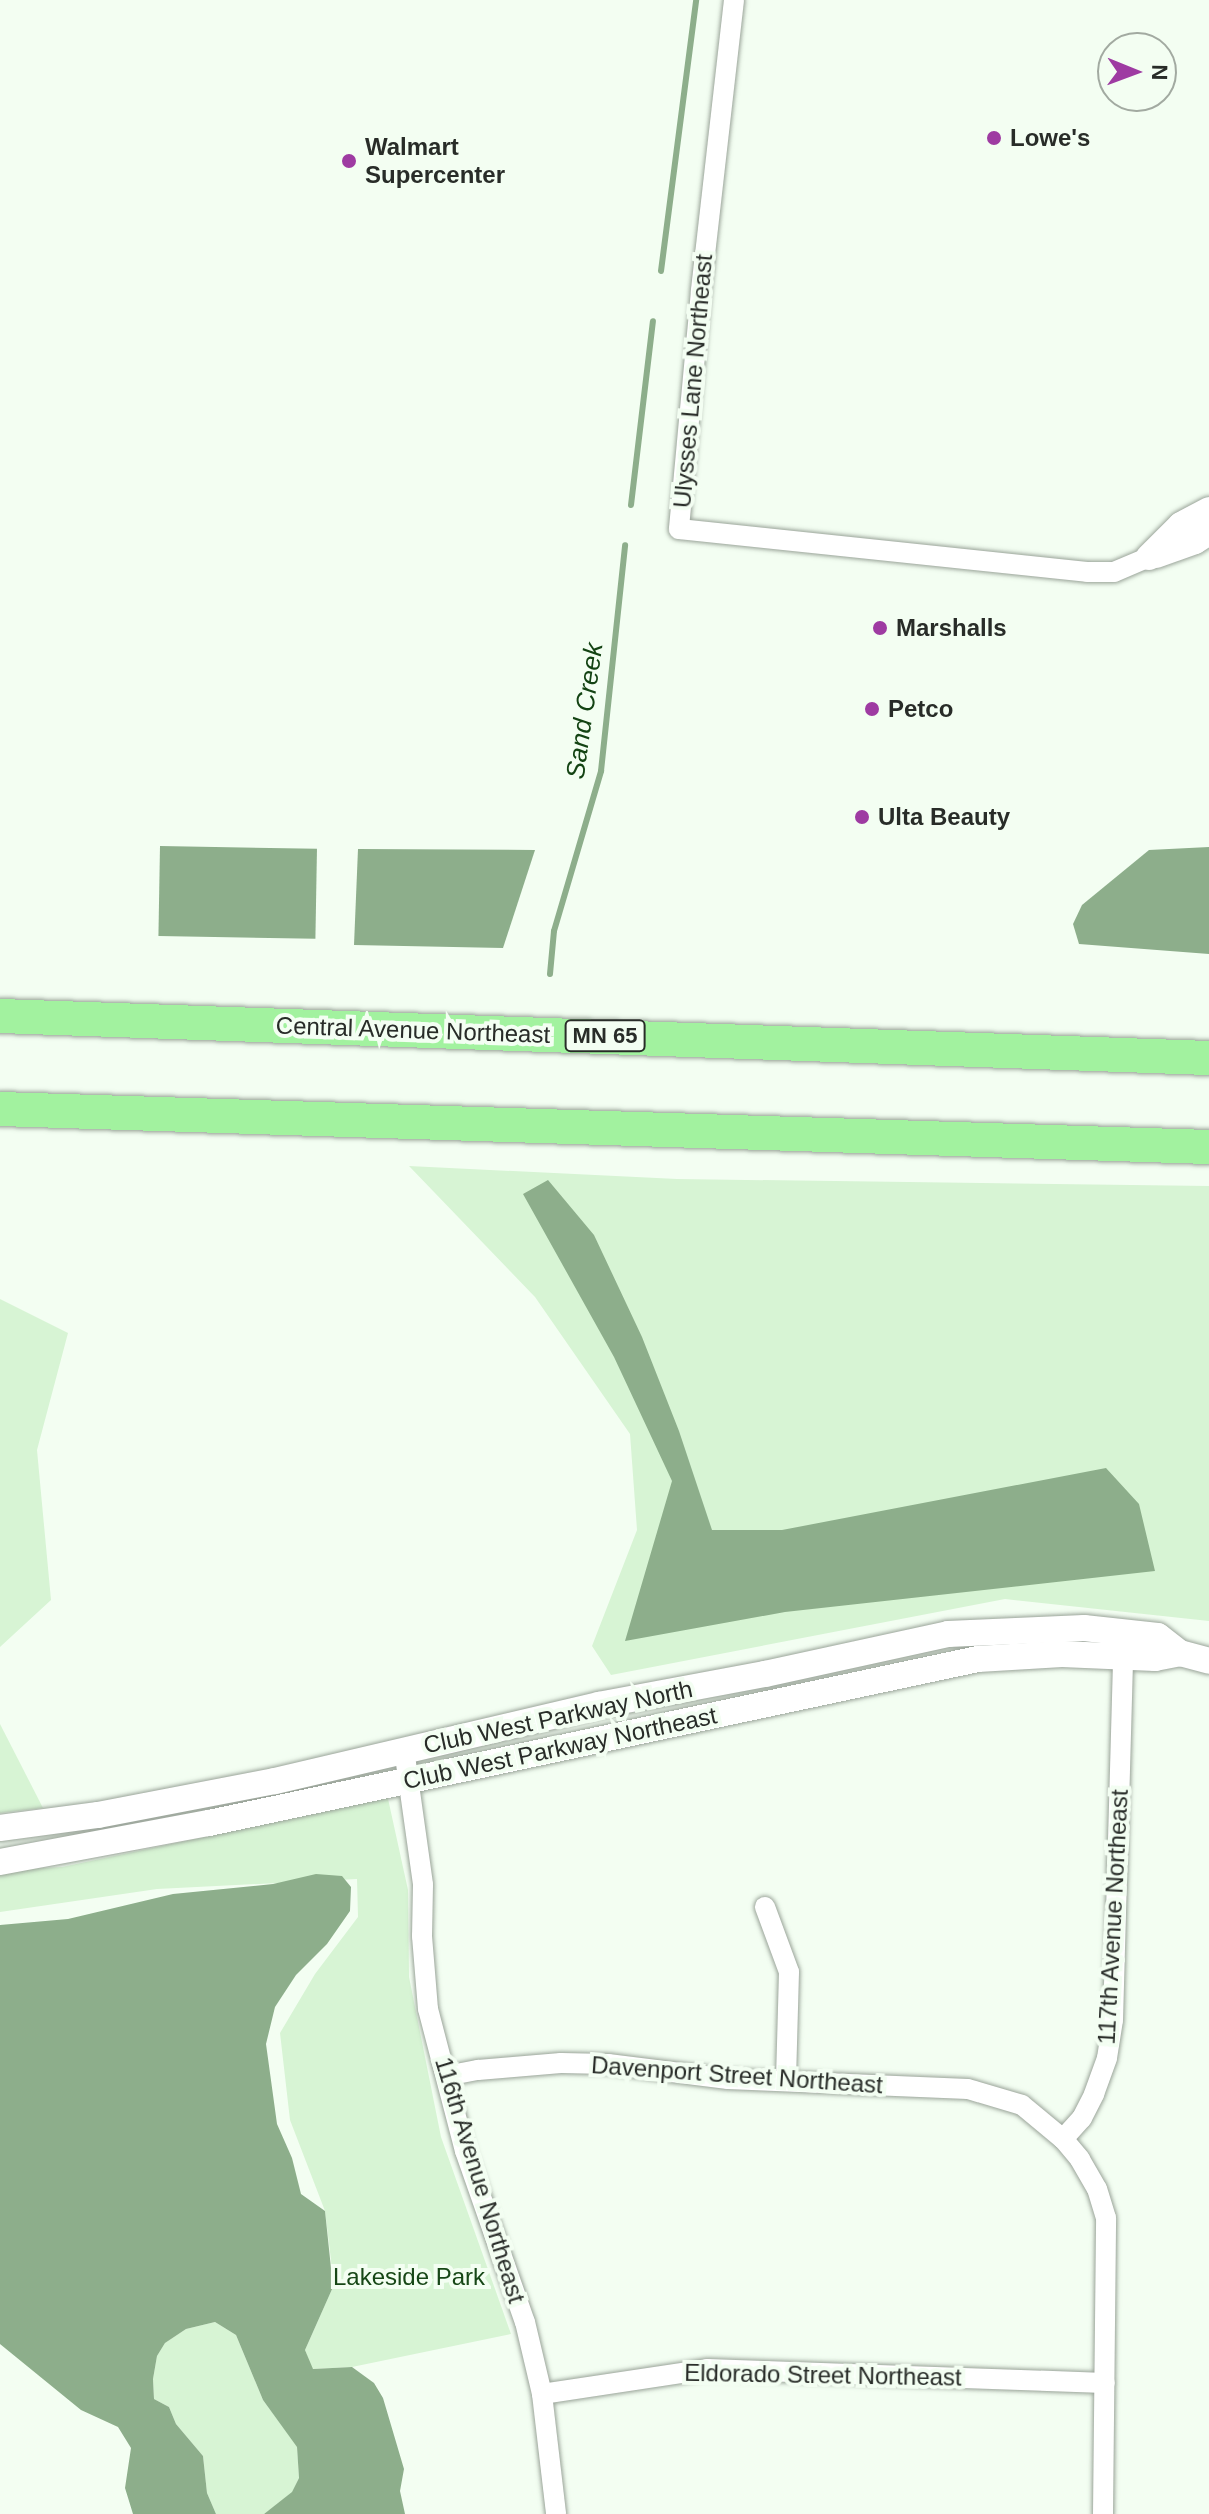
<!DOCTYPE html>
<html>
<head>
<meta charset="utf-8">
<style>
	body { margin:0 }
	#map { position:relative; width:1209px; height:2514px; overflow:hidden; background:#f3fef2; font-family:Helvetica,sans-serif }
	div>[style] { position:absolute }
	.green>* { inset:0; background:#d7f4d4 }
	.water>* { inset:0; background:#8dae8b; transform-origin:0 0 }
	.stream>* { height:6px; margin:-3px; padding:0 3px; transform-origin:3px; border-radius:3px; background:#8dae8b }
	.roads { filter:drop-shadow(0 0 2px #9aa499) drop-shadow(0 0 2px #9aa499) }
	.minor>* { height:20px; margin:-10px; padding:0 10px; transform-origin:10px; border-radius:10px; background:#fff }
	.tertiary>* { height:26px; margin:-13px; padding:0 13px; transform-origin:13px; border-radius:13px; background:#fff }
	.trunk>* { height:34px; margin:-17px; padding:0 17px; transform-origin:17px; border-radius:17px; background:#a2f29f }
	.dots>* { width:22px; height:22px; translate:-50% -50%; box-sizing:border-box; border:4px solid #f3fef2; border-radius:50% }
	span { translate:-50% -50%; white-space:nowrap; text-align:center; line-height:1.15; -webkit-text-stroke:8px #f3fef2; paint-order:stroke }
	.shield-label span { padding:2px 6px; background:#f3fef2; border:2px solid; border-radius:6px; -webkit-text-stroke-width:0 }
	.shield-label { font-size:22px; color:#282c28; font-weight:700 }
	.poi-label { font-size:24px; color:#282c28; font-weight:700 }
	.left { translate:0 -50%; text-align:left }
	.street-label { font-size:24px; color:#282c28 }
	.park-label { font-size:24px; color:#174717 }
	.water-label { font-size:26px; color:#134313; font-style:italic }
	.north { position:absolute; left:1097px; top:32px; width:80px; height:80px; box-sizing:border-box; background:#f3fef2; border:2px solid #a2aaa1; border-radius:50%; rotate:91deg; font-size:22px; font-weight:700; line-height:32px; text-align:center; color:#282c28 }
	.north::after { content:''; display:block; margin:auto; width:28px; height:36px; background:#9e3ba2; clip-path:polygon(50% 0,100% 100%,50% 72%,0 100%) }
</style>
</head>
<body>
<div id="map">
	<div class="green">
		<div style="clip-path:polygon(409px 1166px,677px 1179px,1209px 1186px,1209px 1621px,1005px 1599px,611px 1675px,592px 1646px,637px 1530px,630px 1434px,535px 1297px)"></div>
		<div style="clip-path:polygon(0 1299px,68px 1333px,37px 1450px,51px 1600px,0 1647px)"></div>
		<div style="clip-path:polygon(0 1724px,43px 1808px,0 1813px)"></div>
		<div style="clip-path:polygon(385px 1785px,408px 1890px,409px 1977px,441px 2137px,511px 2334px,352px 2367px,312px 2369px,305px 2350px,333px 2287px,331px 2260px,325px 2211px,290px 2120px,280px 2033px,315px 1974px,358px 1917px,357px 1879px,157px 1889px,0 1912px,0 1870px,62px 1867px,328px 1811px)"></div>
		<div style="clip-path:polygon(215px 2322px,236px 2335px,263px 2400px,297px 2446px,299px 2478px,292px 2493px,264px 2514px,216px 2514px,207px 2493px,203px 2456px,176px 2424px,169px 2407px,154px 2399px,153px 2379px,157px 2356px,165px 2343px,186px 2329px)"></div>
	</div>
	<div class="water">
		<div style="left:160px;top:846px;width:157px;height:90px;rotate:1deg"></div>
		<div style="clip-path:polygon(1209px 847px,1209px 954px,1079px 944px,1073px 924px,1082px 905px,1149px 850px)"></div>
		<div style="clip-path:polygon(358px 849px,535px 850px,503px 948px,354px 945px)"></div>
		<div style="clip-path:polygon(548px 1180px,594px 1235px,642px 1337px,679px 1431px,712px 1530px,782px 1530px,1106px 1468px,1139px 1504px,1155px 1571px,785px 1612px,625px 1641px,672px 1481px,614px 1357px,523px 1194px)"></div>
		<div style="clip-path:polygon(316px 1874px,342px 1876px,351px 1887px,350px 1911px,327px 1944px,296px 1975px,275px 2007px,266px 2044px,277px 2124px,292px 2158px,301px 2194px,325px 2211px,333px 2287px,305px 2350px,313px 2369px,352px 2367px,374px 2383px,383px 2398px,404px 2469px,400px 2491px,405px 2514px,264px 2514px,292px 2492px,299px 2478px,297px 2447px,263px 2400px,236px 2335px,215px 2322px,186px 2329px,165px 2343px,157px 2356px,153px 2379px,154px 2399px,169px 2407px,176px 2424px,203px 2456px,207px 2493px,216px 2514px,133px 2514px,125px 2488px,131px 2448px,118px 2427px,81px 2410px,0 2344px,0 1925px,68px 1919px,173px 1894px,273px 1884px)"></div>
	</div>
	<div class="stream">
		<div style="left:661px;top:271px;width:273px;rotate:-82.6deg"></div>
		<div style="left:631px;top:505px;width:185px;rotate:-83.2deg"></div>
		<div style="left:550px;top:974px;width:43px;rotate:-84.7deg"></div>
		<div style="left:554px;top:931px;width:167px;rotate:-73.6deg"></div>
		<div style="left:601px;top:771px;width:227px;rotate:-83.9deg"></div>
	</div>
	<div class="roads">
		<div class="minor">
			<div style="left:734px;top:0;width:293px;rotate:96.5deg"></div>
			<div style="left:701px;top:291px;width:239px;rotate:95.3deg"></div>
			<div style="left:679px;top:529px;width:410px;rotate:6deg"></div>
			<div style="left:1087px;top:572px;width:27px"></div>
			<div style="left:1114px;top:572px;width:38px;rotate:-23deg"></div>
			<div style="left:404px;top:1749px;width:137px;rotate:82deg"></div>
			<div style="left:423px;top:1885px;width:51px;rotate:91.1deg"></div>
			<div style="left:422px;top:1936px;width:73px;rotate:85.3deg"></div>
			<div style="left:428px;top:2009px;width:147px;rotate:75.4deg"></div>
			<div style="left:465px;top:2151px;width:181px;rotate:70.7deg"></div>
			<div style="left:525px;top:2322px;width:74px;rotate:76.7deg"></div>
			<div style="left:542px;top:2394px;width:121px;rotate:83.3deg"></div>
			<div style="left:765px;top:1907px;width:69px;rotate:69.7deg"></div>
			<div style="left:789px;top:1972px;width:108px;rotate:91.6deg"></div>
			<div style="left:446px;top:2076px;width:33px;rotate:-11deg"></div>
			<div style="left:478px;top:2070px;width:83px;rotate:-4.8deg"></div>
			<div style="left:561px;top:2063px;width:47px;rotate:1.2deg"></div>
			<div style="left:608px;top:2064px;width:121px;rotate:7.1deg"></div>
			<div style="left:728px;top:2079px;width:240px;rotate:2.4deg"></div>
			<div style="left:968px;top:2089px;width:56px;rotate:16.5deg"></div>
			<div style="left:1022px;top:2105px;width:53px;rotate:39.7deg"></div>
			<div style="left:542px;top:2394px;width:167px;rotate:-8.6deg"></div>
			<div style="left:707px;top:2369px;width:398px;rotate:2deg"></div>
			<div style="left:1103px;top:2514px;width:296px;rotate:-89.4deg"></div>
			<div style="left:1106px;top:2218px;width:30px;rotate:-107deg"></div>
			<div style="left:1097px;top:2189px;width:34px;rotate:-120deg"></div>
			<div style="left:1080px;top:2159px;width:26px;rotate:-130deg"></div>
			<div style="left:1063px;top:2139px;width:28px;rotate:-48deg"></div>
			<div style="left:1082px;top:2118px;width:27px;rotate:-63deg"></div>
			<div style="left:1094px;top:2094px;width:38px;rotate:-70deg"></div>
			<div style="left:1107px;top:2058px;width:38px;rotate:-81deg"></div>
			<div style="left:1113px;top:2020px;width:361px;rotate:-88.4deg"></div>
			<div style="left:1123px;top:1659px;width:15px;rotate:-101deg"></div>
		</div>
		<div class="tertiary">
			<div style="left:1156px;top:555px;width:41px;rotate:-19.7deg"></div>
			<div style="left:1195px;top:541px;width:17px;rotate:-33deg"></div>
			<div style="left:1149px;top:557px;width:45px;rotate:-45deg"></div>
			<div style="left:1181px;top:525px;width:32px;rotate:-28deg"></div>
			<div style="left:0;top:1828px;width:99px;rotate:-7.6deg"></div>
			<div style="left:98px;top:1815px;width:180px;rotate:-10.9deg"></div>
			<div style="left:275px;top:1781px;width:333px;rotate:-13.2deg"></div>
			<div style="left:599px;top:1705px;width:169px;rotate:-10.6deg"></div>
			<div style="left:765px;top:1674px;width:187px;rotate:-12.3deg"></div>
			<div style="left:948px;top:1634px;width:136px;rotate:-2.5deg"></div>
			<div style="left:1084px;top:1628px;width:74px;rotate:6.2deg"></div>
			<div style="left:1158px;top:1636px;width:28px;rotate:38deg"></div>
			<div style="left:1180px;top:1653px;width:30px;rotate:15deg"></div>
			<div style="left:0;top:1862px;width:213px;rotate:-10.6deg"></div>
			<div style="left:209px;top:1823px;width:786px;rotate:-12.04deg"></div>
			<div style="left:978px;top:1659px;width:84px;rotate:-3.4deg"></div>
			<div style="left:1062px;top:1654px;width:93px;rotate:2.5deg"></div>
			<div style="left:1155px;top:1658px;width:25px;rotate:-11deg"></div>
		</div>
		<div class="trunk">
			<div style="left:0;top:1016px;width:1210px;rotate:1.99deg"></div>
			<div style="left:0;top:1109px;width:1210px;rotate:1.8deg"></div>
		</div>
	</div>
	<div class="dots">
		<div style="left:994px;top:138px;background:#9e3ba2"></div>
		<div style="left:349px;top:161px;background:#9e3ba2"></div>
		<div style="left:880px;top:628px;background:#9e3ba2"></div>
		<div style="left:872px;top:709px;background:#9e3ba2"></div>
		<div style="left:862px;top:817px;background:#9e3ba2"></div>
	</div>
	<div class="shield-label">
		<span style="left:605px;top:1036px">MN 65</span>
	</div>
	<div class="poi-label">
		<span class="left" style="left:1010px;top:138px">Lowe's</span>
		<span class="left" style="left:365px;top:161px">Walmart<br>Supercenter</span>
		<span class="left" style="left:896px;top:628px">Marshalls</span>
		<span class="left" style="left:888px;top:709px">Petco</span>
		<span class="left" style="left:878px;top:817px">Ulta Beauty</span>
	</div>
	<div class="street-label">
		<span style="left:693px;top:381px;rotate:-85deg">Ulysses Lane Northeast</span>
		<span style="left:413px;top:1030px;rotate:2deg">Central Avenue Northeast</span>
		<span style="left:558px;top:1717px;rotate:-12deg">Club West Parkway North</span>
		<span style="left:560px;top:1748px;rotate:-12deg">Club West Parkway Northeast</span>
		<span style="left:1113px;top:1917px;rotate:-87deg">117th Avenue Northeast</span>
		<span style="left:737px;top:2075px;rotate:4deg">Davenport Street Northeast</span>
		<span style="left:480px;top:2180px;rotate:73deg">116th Avenue Northeast</span>
		<span style="left:823px;top:2375px;rotate:1deg">Eldorado Street Northeast</span>
	</div>
	<div class="park-label">
		<span style="left:409px;top:2277px">Lakeside Park</span>
	</div>
	<div class="water-label">
		<span style="left:585px;top:711px;rotate:-82deg">Sand Creek</span>
	</div>
	<div class="north">N</div>
</div>
</body>
</html>
